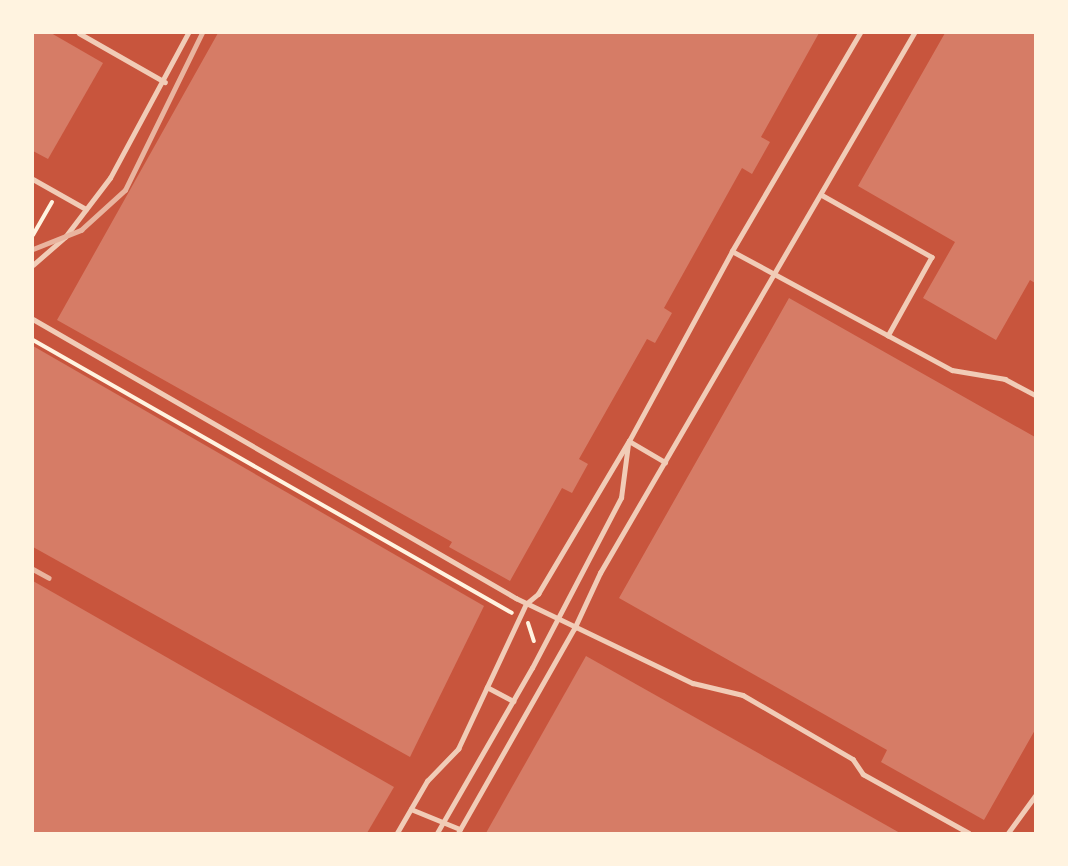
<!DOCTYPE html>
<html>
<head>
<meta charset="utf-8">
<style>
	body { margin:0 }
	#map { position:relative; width:1068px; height:866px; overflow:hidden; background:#c8553d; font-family:Lato,sans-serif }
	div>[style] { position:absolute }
	.building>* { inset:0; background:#d67c66 }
	.path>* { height:4px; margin:-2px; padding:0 2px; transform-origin:2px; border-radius:2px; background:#fff3e0 }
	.service>* { height:4.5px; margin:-2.25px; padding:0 2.25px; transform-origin:2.25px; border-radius:2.25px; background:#f1ccb7 }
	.rail>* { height:4.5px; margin:-2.25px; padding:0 2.25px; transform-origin:2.25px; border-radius:2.25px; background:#e9b49f }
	span { translate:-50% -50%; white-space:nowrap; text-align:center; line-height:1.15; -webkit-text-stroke:5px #fff3e0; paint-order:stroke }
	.frame { position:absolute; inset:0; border:34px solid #fff3e0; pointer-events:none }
</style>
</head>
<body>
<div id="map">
	<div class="building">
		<div style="clip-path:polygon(33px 33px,51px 33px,103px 63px,48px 159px,33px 151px)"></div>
		<div style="clip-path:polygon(218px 33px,819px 33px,761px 137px,770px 142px,752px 174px,742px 168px,664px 308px,672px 313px,655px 343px,647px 339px,579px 459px,588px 464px,572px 493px,562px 488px,510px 581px,449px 547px,452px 542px,57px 320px)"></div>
		<div style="clip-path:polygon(945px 33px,1035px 33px,1035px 283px,1030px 280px,996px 340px,923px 298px,955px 242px,858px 186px)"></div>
		<div style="clip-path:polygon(789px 298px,1035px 437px,1035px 730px,984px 820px,881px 762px,887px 750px,619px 598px)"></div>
		<div style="clip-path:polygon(33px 346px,484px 606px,410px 757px,33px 547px)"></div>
		<div style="clip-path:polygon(33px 581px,394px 787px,367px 833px,33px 833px)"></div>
		<div style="clip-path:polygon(586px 656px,900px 833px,486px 833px)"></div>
	</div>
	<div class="path">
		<div style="left:33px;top:235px;width:38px;rotate:-60deg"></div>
		<div style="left:33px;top:340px;width:551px;rotate:29.68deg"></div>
		<div style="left:528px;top:623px;width:19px;rotate:72deg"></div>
	</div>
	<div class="service">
		<div style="left:79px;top:33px;width:99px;rotate:29.7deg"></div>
		<div style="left:33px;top:179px;width:61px;rotate:29.5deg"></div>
		<div style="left:822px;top:195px;width:126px;rotate:29.4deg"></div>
		<div style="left:932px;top:257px;width:90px;rotate:119.1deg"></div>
		<div style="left:732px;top:251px;width:250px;rotate:28.4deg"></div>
		<div style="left:952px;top:370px;width:54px;rotate:9.6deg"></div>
		<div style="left:1005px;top:379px;width:34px;rotate:28deg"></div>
		<div style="left:33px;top:265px;width:43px;rotate:-41.2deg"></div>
		<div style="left:65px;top:237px;width:74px;rotate:-52.7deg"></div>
		<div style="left:110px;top:178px;width:165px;rotate:-61.7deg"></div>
		<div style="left:33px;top:319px;width:558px;rotate:30.01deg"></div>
		<div style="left:516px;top:598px;width:196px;rotate:25.7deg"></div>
		<div style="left:693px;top:683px;width:51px;rotate:13.5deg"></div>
		<div style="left:743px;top:695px;width:127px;rotate:30.2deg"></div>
		<div style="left:853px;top:759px;width:18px;rotate:56deg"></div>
		<div style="left:863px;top:774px;width:121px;rotate:29.1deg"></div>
		<div style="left:629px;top:441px;width:42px;rotate:30.3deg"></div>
		<div style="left:487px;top:687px;width:30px;rotate:28deg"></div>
		<div style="left:411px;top:809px;width:53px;rotate:22.2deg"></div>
		<div style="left:397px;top:833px;width:60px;rotate:-60deg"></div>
		<div style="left:427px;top:781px;width:45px;rotate:-45.9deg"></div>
		<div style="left:458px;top:749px;width:160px;rotate:-64.9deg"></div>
		<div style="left:526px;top:604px;width:16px;rotate:-40deg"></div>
		<div style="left:538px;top:594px;width:178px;rotate:-59.3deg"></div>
		<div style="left:629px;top:441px;width:216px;rotate:-61.5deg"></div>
		<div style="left:732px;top:251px;width:253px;rotate:-59.6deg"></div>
		<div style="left:437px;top:833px;width:190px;rotate:-60.1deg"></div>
		<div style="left:532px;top:668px;width:192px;rotate:-62.4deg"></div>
		<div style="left:621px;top:498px;width:54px;rotate:-82.6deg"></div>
		<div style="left:458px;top:833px;width:235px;rotate:-60.4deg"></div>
		<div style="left:574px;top:629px;width:62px;rotate:-65.1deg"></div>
		<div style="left:600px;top:573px;width:625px;rotate:-59.82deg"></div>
		<div style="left:1008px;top:833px;width:46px;rotate:-53.9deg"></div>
	</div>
	<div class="rail">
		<div style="left:33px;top:249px;width:52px;rotate:-21.6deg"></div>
		<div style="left:81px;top:230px;width:59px;rotate:-42.3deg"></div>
		<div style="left:125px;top:190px;width:175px;rotate:-63.9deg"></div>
		<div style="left:33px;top:569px;width:18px;rotate:29deg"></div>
	</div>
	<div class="frame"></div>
</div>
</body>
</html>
